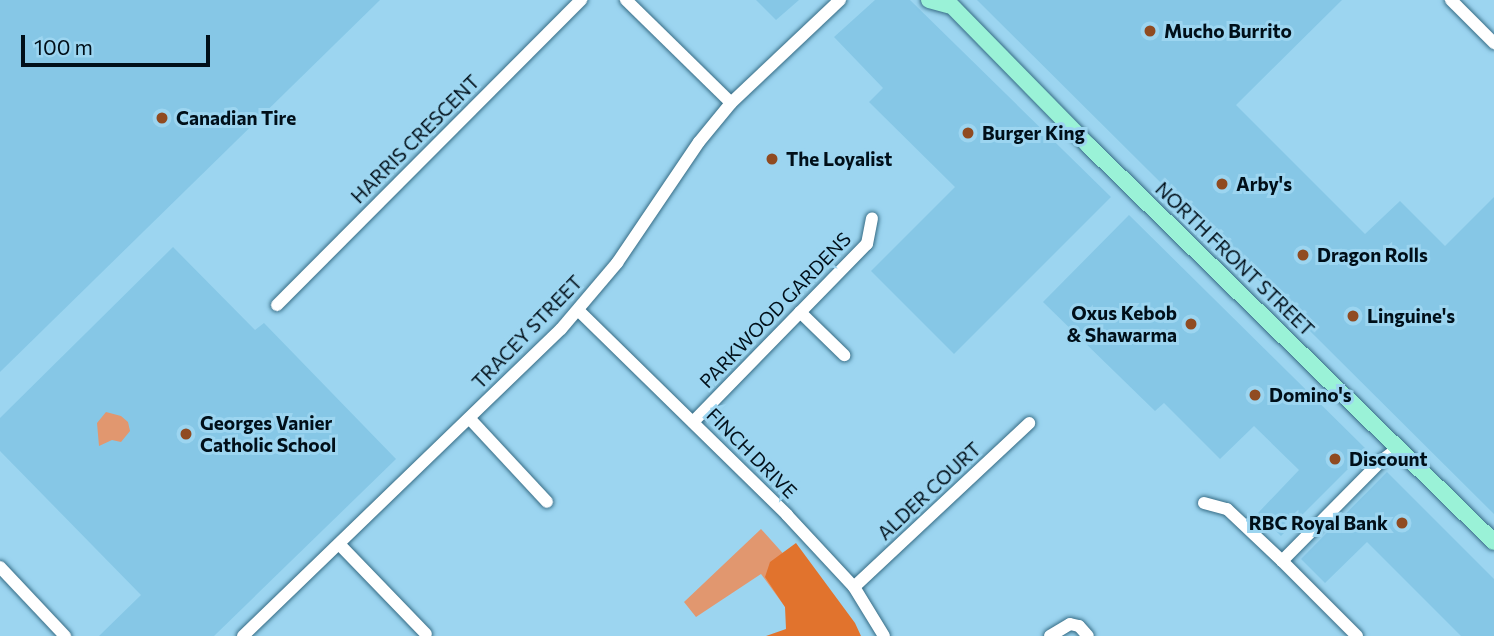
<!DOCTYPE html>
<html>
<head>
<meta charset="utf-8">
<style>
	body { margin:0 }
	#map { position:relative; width:1494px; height:636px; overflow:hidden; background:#9cd5f0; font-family:Commissioner,sans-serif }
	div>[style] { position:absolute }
	.built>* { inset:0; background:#86c7e6 }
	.green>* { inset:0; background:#e1976f }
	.forest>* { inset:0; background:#e1732d }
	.roads { filter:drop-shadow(0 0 2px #366c85) drop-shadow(0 0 2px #366c85) }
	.minor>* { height:12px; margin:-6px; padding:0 6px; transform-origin:6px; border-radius:6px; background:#fff }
	.major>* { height:16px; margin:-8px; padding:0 8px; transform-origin:8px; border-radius:8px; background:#9af2d7 }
	.dots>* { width:19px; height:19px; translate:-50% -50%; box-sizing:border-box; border:4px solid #9cd5f0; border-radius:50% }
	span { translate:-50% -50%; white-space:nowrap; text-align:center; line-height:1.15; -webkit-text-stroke:6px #9cd5f0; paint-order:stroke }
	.poi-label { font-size:19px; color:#000f19; font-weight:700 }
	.left { translate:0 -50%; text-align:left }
	.right { translate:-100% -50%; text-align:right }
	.street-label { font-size:19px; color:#000f19 }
	.scale { position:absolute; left:21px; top:35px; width:189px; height:32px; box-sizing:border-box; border:4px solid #000f19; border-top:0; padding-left:9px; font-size:21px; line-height:24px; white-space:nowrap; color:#000f19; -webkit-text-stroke:5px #9cd5f0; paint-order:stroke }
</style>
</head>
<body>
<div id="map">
	<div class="built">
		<div style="clip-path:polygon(0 0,380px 0,0 372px)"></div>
		<div style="clip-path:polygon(756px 0,799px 0,776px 20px)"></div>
		<div style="clip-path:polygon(875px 0,910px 0,1111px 197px,954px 354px,871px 271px,955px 187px,869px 102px,883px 88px,834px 37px)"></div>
		<div style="clip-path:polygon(977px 0,1342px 0,1236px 105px,1365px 234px,1400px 201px,1445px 246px,1494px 197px,1494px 514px)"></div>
		<div style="clip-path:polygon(1129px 215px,1367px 450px,1281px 536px,1258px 513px,1299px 470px,1254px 426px,1220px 459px,1164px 403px,1155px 411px,1043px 302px)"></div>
		<div style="clip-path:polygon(173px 247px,255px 330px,264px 323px,396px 459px,214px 636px,99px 636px,141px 595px,0 451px,0 418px)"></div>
		<div style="clip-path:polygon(1387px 472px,1494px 579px,1494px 636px,1461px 636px,1367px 542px,1325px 583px,1301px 559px)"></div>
	</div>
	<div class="green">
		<div style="clip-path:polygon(106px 412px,121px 416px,128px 422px,130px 431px,121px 442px,112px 440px,99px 446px,97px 423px)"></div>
		<div style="clip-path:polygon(761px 529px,832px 608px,785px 636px,788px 611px,761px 574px,696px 617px,684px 602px)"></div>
	</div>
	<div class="forest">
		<div style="clip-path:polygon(796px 543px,855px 623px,861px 636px,766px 636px,786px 629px,785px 607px,765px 577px,770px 562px)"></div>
	</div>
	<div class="roads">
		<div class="minor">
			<div style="left:626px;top:0;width:147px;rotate:44.4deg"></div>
			<div style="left:1451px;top:0;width:61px;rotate:45deg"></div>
			<div style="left:277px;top:305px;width:431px;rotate:-45.1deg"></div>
			<div style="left:578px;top:310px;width:293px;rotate:44.4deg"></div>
			<div style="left:787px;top:515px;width:98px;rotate:47.1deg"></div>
			<div style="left:854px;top:587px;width:57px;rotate:58.5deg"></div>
			<div style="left:800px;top:312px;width:62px;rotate:44.3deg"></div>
			<div style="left:470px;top:419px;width:113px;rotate:47.1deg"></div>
			<div style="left:693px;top:422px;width:249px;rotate:-45.7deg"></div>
			<div style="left:867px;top:244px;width:26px;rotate:-79deg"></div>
			<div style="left:1204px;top:503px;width:24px;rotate:15deg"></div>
			<div style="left:1227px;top:509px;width:76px;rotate:43.4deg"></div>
			<div style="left:339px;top:544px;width:125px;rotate:46deg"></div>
			<div style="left:0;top:567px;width:95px;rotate:46.7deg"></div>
			<div style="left:854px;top:587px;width:240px;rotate:-43.1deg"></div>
			<div style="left:243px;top:636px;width:442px;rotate:-44deg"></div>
			<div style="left:561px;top:329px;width:87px;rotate:-49.7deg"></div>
			<div style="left:617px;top:263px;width:146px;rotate:-55.9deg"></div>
			<div style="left:699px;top:142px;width:50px;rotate:-50.6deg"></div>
			<div style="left:731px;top:103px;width:150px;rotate:-43.4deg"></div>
			<div style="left:1050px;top:636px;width:23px;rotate:-31deg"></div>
			<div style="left:1070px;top:624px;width:9px;rotate:13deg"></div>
			<div style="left:1079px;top:626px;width:13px;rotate:48deg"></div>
			<div style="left:1357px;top:636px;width:106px;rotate:-135deg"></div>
			<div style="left:1282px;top:561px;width:141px;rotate:-45.3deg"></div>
			<div style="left:1381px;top:461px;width:21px;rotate:-37deg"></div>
		</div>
		<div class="major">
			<div style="left:929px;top:0;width:20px;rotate:15deg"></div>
			<div style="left:946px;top:0;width:204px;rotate:45.6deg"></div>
			<div style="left:1089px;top:146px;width:566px;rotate:44.36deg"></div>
		</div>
	</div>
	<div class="dots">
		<div style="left:1150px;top:31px;background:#904b21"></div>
		<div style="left:162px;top:118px;background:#904b21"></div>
		<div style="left:968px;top:133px;background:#904b21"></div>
		<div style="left:772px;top:159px;background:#904b21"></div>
		<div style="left:1222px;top:184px;background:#904b21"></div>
		<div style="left:1303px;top:255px;background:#904b21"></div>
		<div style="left:1353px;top:316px;background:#904b21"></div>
		<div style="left:1191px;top:324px;background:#904b21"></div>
		<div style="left:1255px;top:395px;background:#904b21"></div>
		<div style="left:186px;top:434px;background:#904b21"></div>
		<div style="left:1335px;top:459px;background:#904b21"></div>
		<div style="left:1402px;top:523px;background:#904b21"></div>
	</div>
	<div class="poi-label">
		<span class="left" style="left:1164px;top:31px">Mucho Burrito</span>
		<span class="left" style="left:176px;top:118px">Canadian Tire</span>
		<span class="left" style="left:982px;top:133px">Burger King</span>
		<span class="left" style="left:786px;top:159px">The Loyalist</span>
		<span class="left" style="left:1236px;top:184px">Arby's</span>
		<span class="left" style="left:1317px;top:255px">Dragon Rolls</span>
		<span class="right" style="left:1177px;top:324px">Oxus Kebob<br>&amp; Shawarma</span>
		<span class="left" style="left:1367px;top:316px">Linguine's</span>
		<span class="left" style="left:1269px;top:395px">Domino's</span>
		<span class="left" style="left:200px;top:434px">Georges Vanier<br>Catholic School</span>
		<span class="left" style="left:1349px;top:459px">Discount</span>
		<span class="right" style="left:1388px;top:523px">RBC Royal Bank</span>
	</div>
	<div class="street-label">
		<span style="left:415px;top:139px;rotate:-45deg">HARRIS CRESCENT</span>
		<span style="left:1235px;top:259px;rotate:44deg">NORTH FRONT STREET</span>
		<span style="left:775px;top:310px;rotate:-46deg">PARKWOOD GARDENS</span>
		<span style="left:527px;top:332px;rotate:-46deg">TRACEY STREET</span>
		<span style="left:752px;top:453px;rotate:45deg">FINCH DRIVE</span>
		<span style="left:929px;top:491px;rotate:-43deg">ALDER COURT</span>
	</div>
	<div class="scale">100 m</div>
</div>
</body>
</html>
